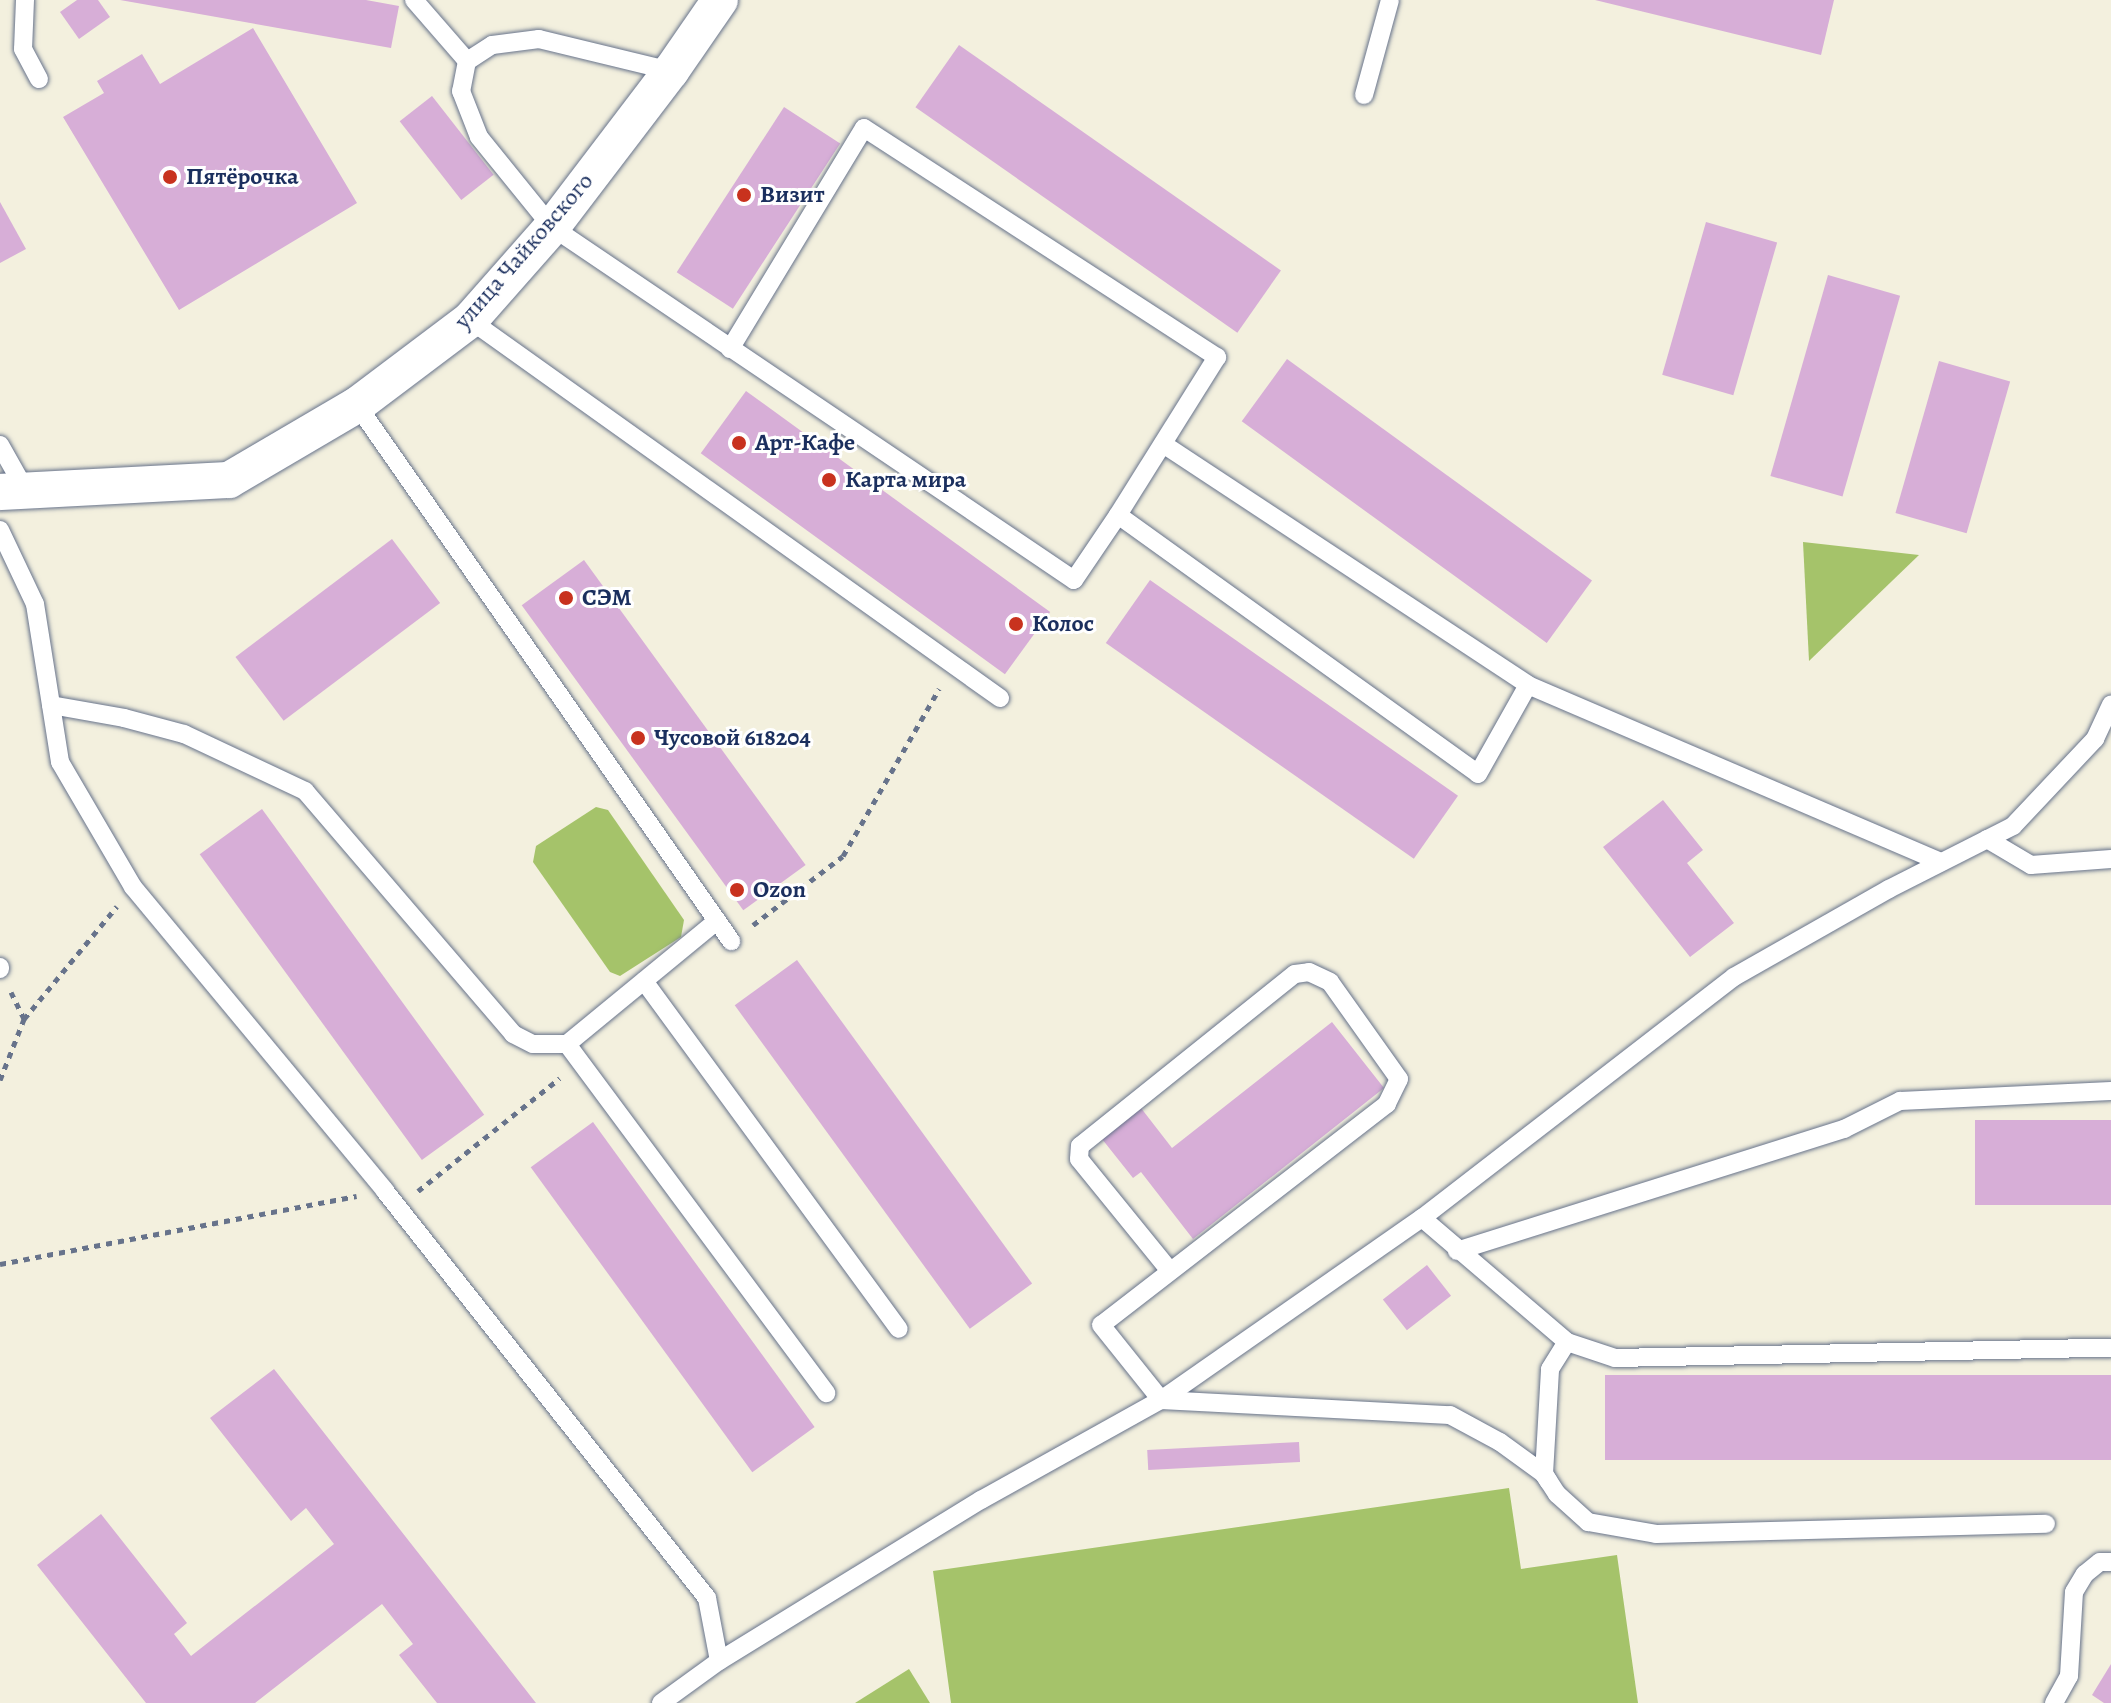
<!DOCTYPE html>
<html>
<head>
<meta charset="utf-8">
<style>
	body { margin:0 }
	#map { position:relative; width:2111px; height:1703px; overflow:hidden; background:#f3f0de; font-family:Alegreya,serif }
	div>[style] { position:absolute }
	.green>* { inset:0; background:#a5c36a }
	.building>* { inset:0; background:#d7aed7; transform-origin:0 0 }
	.path>* { height:5px; margin-top:-2.5px; transform-origin:0; background:repeating-linear-gradient(90deg,#67738b 0 6px,transparent 0 12px) }
	.roads { filter:drop-shadow(0 0 2px #67738b) drop-shadow(0 0 2px #67738b) }
	.lane>* { height:18px; margin:-9px; padding:0 9px; transform-origin:9px; border-radius:9px; background:#fff }
	.street>* { height:36px; margin:-18px; padding:0 18px; transform-origin:18px; border-radius:18px; background:#fff }
	.dots>* { width:22px; height:22px; translate:-50% -50%; box-sizing:border-box; border:4px solid #fff; border-radius:50% }
	span { translate:-50% -50%; white-space:nowrap; text-align:center; line-height:1.15; -webkit-text-stroke:6px #fff; paint-order:stroke }
	.poi-label { font-size:24px; color:#1b2f5e; font-weight:700 }
	.left { translate:0 -50%; text-align:left }
	.street-label { font-size:24px; color:#1b2f5e }
</style>
</head>
<body>
<div id="map">
	<div class="green">
		<div style="clip-path:polygon(1803px 542px,1919px 555px,1809px 661px)"></div>
		<div style="clip-path:polygon(596px 807px,608px 810px,684px 920px,681px 937px,620px 976px,610px 972px,533px 862px,536px 846px)"></div>
		<div style="clip-path:polygon(1509px 1488px,1521px 1569px,1617px 1555px,1638px 1703px,951px 1703px,933px 1571px)"></div>
		<div style="clip-path:polygon(909px 1669px,930px 1703px,855px 1703px)"></div>
	</div>
	<div class="building">
		<div style="clip-path:polygon(77px 0,98px 0,110px 17px,79px 39px,60px 12px)"></div>
		<div style="clip-path:polygon(120px 0,366px 0,399px 6px,391px 48px)"></div>
		<div style="clip-path:polygon(1595px 0,1834px 0,1821px 55px)"></div>
		<div style="clip-path:polygon(253px 28px,357px 203px,179px 310px,63px 117px,104px 93px,97px 81px,142px 54px,160px 84px)"></div>
		<div style="left:959px;top:45px;width:393px;height:76px;rotate:35deg"></div>
		<div style="left:432px;top:96px;width:100px;height:41px;rotate:52deg"></div>
		<div style="left:784px;top:107px;width:67px;height:197px;rotate:33deg"></div>
		<div style="clip-path:polygon(0 202px,26px 249px,0 263px)"></div>
		<div style="left:1706px;top:222px;width:74px;height:159px;rotate:16deg"></div>
		<div style="left:1828px;top:275px;width:75px;height:209px;rotate:16deg"></div>
		<div style="left:1287px;top:359px;width:377px;height:77px;rotate:36deg"></div>
		<div style="left:1939px;top:361px;width:74px;height:158px;rotate:16deg"></div>
		<div style="left:746px;top:391px;width:376px;height:77px;rotate:36deg"></div>
		<div style="left:392px;top:539px;width:80px;height:196px;rotate:53deg"></div>
		<div style="left:584px;top:560px;width:377px;height:77px;rotate:54deg"></div>
		<div style="left:1150px;top:580px;width:376px;height:77px;rotate:35deg"></div>
		<div style="clip-path:polygon(1663px 800px,1703px 850px,1687px 863px,1734px 923px,1690px 957px,1603px 847px)"></div>
		<div style="left:262px;top:809px;width:378px;height:77px;rotate:54deg"></div>
		<div style="left:797px;top:960px;width:400px;height:77px;rotate:54deg"></div>
		<div style="clip-path:polygon(1332px 1022px,1384px 1088px,1193px 1239px,1141px 1172px,1133px 1178px,1102px 1139px,1141px 1108px,1172px 1148px)"></div>
		<div style="left:2111px;top:1120px;width:85px;height:136px;rotate:90deg"></div>
		<div style="left:593px;top:1122px;width:377px;height:77px;rotate:54deg"></div>
		<div style="left:1427px;top:1265px;width:39px;height:56px;rotate:52deg"></div>
		<div style="clip-path:polygon(274px 1369px,536px 1703px,437px 1703px,399px 1655px,413px 1644px,382px 1604px,255px 1703px,146px 1703px,37px 1565px,101px 1514px,187px 1623px,174px 1634px,191px 1656px,334px 1544px,306px 1508px,291px 1521px,210px 1418px)"></div>
		<div style="left:2111px;top:1375px;width:85px;height:506px;rotate:90deg"></div>
		<div style="left:1299px;top:1442px;width:20px;height:152px;rotate:87deg"></div>
		<div style="clip-path:polygon(2111px 1664px,2111px 1703px,2104px 1703px,2092px 1695px)"></div>
	</div>
	<div class="path">
		<div style="left:753px;top:925px;width:113px;rotate:-37.5deg"></div>
		<div style="left:843px;top:856px;width:193px;rotate:-60.1deg"></div>
		<div style="left:11px;top:992px;width:30px;rotate:64deg"></div>
		<div style="left:0;top:1080px;width:66px;rotate:-68.5deg"></div>
		<div style="left:24px;top:1019px;width:146px;rotate:-50.5deg"></div>
		<div style="left:418px;top:1191px;width:181px;rotate:-38.5deg"></div>
		<div style="left:0;top:1264px;width:363px;rotate:-10.8deg"></div>
	</div>
	<div class="roads">
		<div class="lane">
			<div style="left:25px;top:0;width:49px;rotate:92.3deg"></div>
			<div style="left:23px;top:49px;width:34px;rotate:62deg"></div>
			<div style="left:414px;top:0;width:81px;rotate:49deg"></div>
			<div style="left:671px;top:71px;width:136px;rotate:-166.4deg"></div>
			<div style="left:539px;top:39px;width:47px;rotate:172.7deg"></div>
			<div style="left:492px;top:45px;width:30px;rotate:147deg"></div>
			<div style="left:467px;top:61px;width:31px;rotate:101deg"></div>
			<div style="left:461px;top:91px;width:49px;rotate:68.6deg"></div>
			<div style="left:479px;top:137px;width:116px;rotate:51deg"></div>
			<div style="left:552px;top:227px;width:630px;rotate:34.07deg"></div>
			<div style="left:1074px;top:580px;width:78px;rotate:-55.9deg"></div>
			<div style="left:1118px;top:515px;width:443px;rotate:35.7deg"></div>
			<div style="left:1478px;top:774px;width:102px;rotate:-60.7deg"></div>
			<div style="left:1364px;top:95px;width:98px;rotate:-74.7deg"></div>
			<div style="left:470px;top:320px;width:651px;rotate:35.5deg"></div>
			<div style="left:730px;top:349px;width:258px;rotate:-58.8deg"></div>
			<div style="left:864px;top:128px;width:421px;rotate:33deg"></div>
			<div style="left:1217px;top:357px;width:186px;rotate:122.1deg"></div>
			<div style="left:357px;top:405px;width:654px;rotate:55.09deg"></div>
			<div style="left:1163px;top:444px;width:437px;rotate:33.4deg"></div>
			<div style="left:1528px;top:685px;width:449px;rotate:23.2deg"></div>
			<div style="left:0;top:445px;width:55px;rotate:60.6deg"></div>
			<div style="left:0;top:530px;width:82px;rotate:64.7deg"></div>
			<div style="left:35px;top:604px;width:160px;rotate:81deg"></div>
			<div style="left:60px;top:762px;width:145px;rotate:59.7deg"></div>
			<div style="left:133px;top:887px;width:395px;rotate:50.3deg"></div>
			<div style="left:385px;top:1191px;width:519px;rotate:51.65deg"></div>
			<div style="left:707px;top:1598px;width:64px;rotate:79.2deg"></div>
			<div style="left:51px;top:705px;width:74px;rotate:10.1deg"></div>
			<div style="left:124px;top:718px;width:62px;rotate:14.9deg"></div>
			<div style="left:184px;top:734px;width:134px;rotate:25.2deg"></div>
			<div style="left:305px;top:791px;width:320px;rotate:49.4deg"></div>
			<div style="left:513px;top:1034px;width:22px;rotate:27deg"></div>
			<div style="left:533px;top:1044px;width:34px"></div>
			<div style="left:567px;top:1044px;width:194px;rotate:-39.4deg"></div>
			<div style="left:1987px;top:839px;width:51px;rotate:30.6deg"></div>
			<div style="left:2031px;top:865px;width:80px;rotate:-4.3deg"></div>
			<div style="left:0;top:967px;width:2px;rotate:90deg"></div>
			<div style="left:644px;top:981px;width:431px;rotate:53.8deg"></div>
			<div style="left:567px;top:1044px;width:435px;rotate:53.4deg"></div>
			<div style="left:1422px;top:1218px;width:191px;rotate:40.5deg"></div>
			<div style="left:1567px;top:1342px;width:51px;rotate:18.4deg"></div>
			<div style="left:1615px;top:1358px;width:496px;rotate:-1.2deg"></div>
			<div style="left:1457px;top:1251px;width:406px;rotate:-17.5deg"></div>
			<div style="left:1844px;top:1129px;width:63px;rotate:-26.6deg"></div>
			<div style="left:1900px;top:1101px;width:211px;rotate:-2.7deg"></div>
			<div style="left:1170px;top:1271px;width:144px;rotate:-129.1deg"></div>
			<div style="left:1079px;top:1159px;width:13px;rotate:-86deg"></div>
			<div style="left:1080px;top:1146px;width:275px;rotate:-38.7deg"></div>
			<div style="left:1295px;top:974px;width:14px;rotate:-8deg"></div>
			<div style="left:1309px;top:972px;width:23px;rotate:25deg"></div>
			<div style="left:1330px;top:982px;width:119px;rotate:54.6deg"></div>
			<div style="left:1399px;top:1079px;width:28px;rotate:116deg"></div>
			<div style="left:1387px;top:1104px;width:361px;rotate:142.3deg"></div>
			<div style="left:1101px;top:1325px;width:96px;rotate:51.3deg"></div>
			<div style="left:1161px;top:1400px;width:289px;rotate:3deg"></div>
			<div style="left:1450px;top:1415px;width:57px;rotate:28.4deg"></div>
			<div style="left:1500px;top:1442px;width:54px;rotate:36deg"></div>
			<div style="left:1544px;top:1474px;width:24px;rotate:57deg"></div>
			<div style="left:1557px;top:1494px;width:42px;rotate:42.1deg"></div>
			<div style="left:1588px;top:1522px;width:69px;rotate:10deg"></div>
			<div style="left:1656px;top:1534px;width:390px;rotate:-1.5deg"></div>
			<div style="left:1549px;top:1482px;width:9px;rotate:-122deg"></div>
			<div style="left:1544px;top:1474px;width:105px;rotate:-86.7deg"></div>
			<div style="left:1550px;top:1369px;width:32px;rotate:-58deg"></div>
			<div style="left:661px;top:1703px;width:72px;rotate:-35.9deg"></div>
			<div style="left:719px;top:1661px;width:308px;rotate:-31.6deg"></div>
			<div style="left:981px;top:1500px;width:206px;rotate:-29.1deg"></div>
			<div style="left:1161px;top:1400px;width:318px;rotate:-34.9deg"></div>
			<div style="left:1422px;top:1218px;width:394px;rotate:-37.7deg"></div>
			<div style="left:1734px;top:977px;width:178px;rotate:-29.6deg"></div>
			<div style="left:1889px;top:889px;width:139px;rotate:-26.9deg"></div>
			<div style="left:2013px;top:826px;width:120px;rotate:-46.7deg"></div>
			<div style="left:2095px;top:739px;width:38px;rotate:-65deg"></div>
			<div style="left:2054px;top:1703px;width:31px;rotate:-61deg"></div>
			<div style="left:2069px;top:1676px;width:84px;rotate:-86.6deg"></div>
			<div style="left:2074px;top:1592px;width:21px;rotate:-59deg"></div>
			<div style="left:2085px;top:1574px;width:19px;rotate:-39deg"></div>
			<div style="left:2100px;top:1562px;width:11px"></div>
		</div>
		<div class="street">
			<div style="left:0;top:492px;width:229px;rotate:-3deg"></div>
			<div style="left:229px;top:480px;width:148px;rotate:-30.4deg"></div>
			<div style="left:357px;top:405px;width:141px;rotate:-37deg"></div>
			<div style="left:470px;top:320px;width:124px;rotate:-48.6deg"></div>
			<div style="left:552px;top:227px;width:196px;rotate:-52.7deg"></div>
			<div style="left:671px;top:71px;width:86px;rotate:-55.4deg"></div>
		</div>
	</div>
	<div class="dots">
		<div style="left:170px;top:177px;background:#c8321e"></div>
		<div style="left:744px;top:195px;background:#c8321e"></div>
		<div style="left:739px;top:443px;background:#c8321e"></div>
		<div style="left:829px;top:480px;background:#c8321e"></div>
		<div style="left:566px;top:598px;background:#c8321e"></div>
		<div style="left:1016px;top:624px;background:#c8321e"></div>
		<div style="left:638px;top:738px;background:#c8321e"></div>
		<div style="left:737px;top:890px;background:#c8321e"></div>
	</div>
	<div class="poi-label">
		<span class="left" style="left:186px;top:177px">Пятёрочка</span>
		<span class="left" style="left:760px;top:195px">Визит</span>
		<span class="left" style="left:755px;top:443px">Арт-Кафе</span>
		<span class="left" style="left:845px;top:480px">Карта мира</span>
		<span class="left" style="left:582px;top:598px">СЭМ</span>
		<span class="left" style="left:1032px;top:624px">Колос</span>
		<span class="left" style="left:654px;top:738px">Чусовой 618204</span>
		<span class="left" style="left:753px;top:890px">Ozon</span>
	</div>
	<div class="street-label">
		<span style="left:524px;top:251px;rotate:-49deg">улица Чайковского</span>
	</div>
</div>
</body>
</html>
